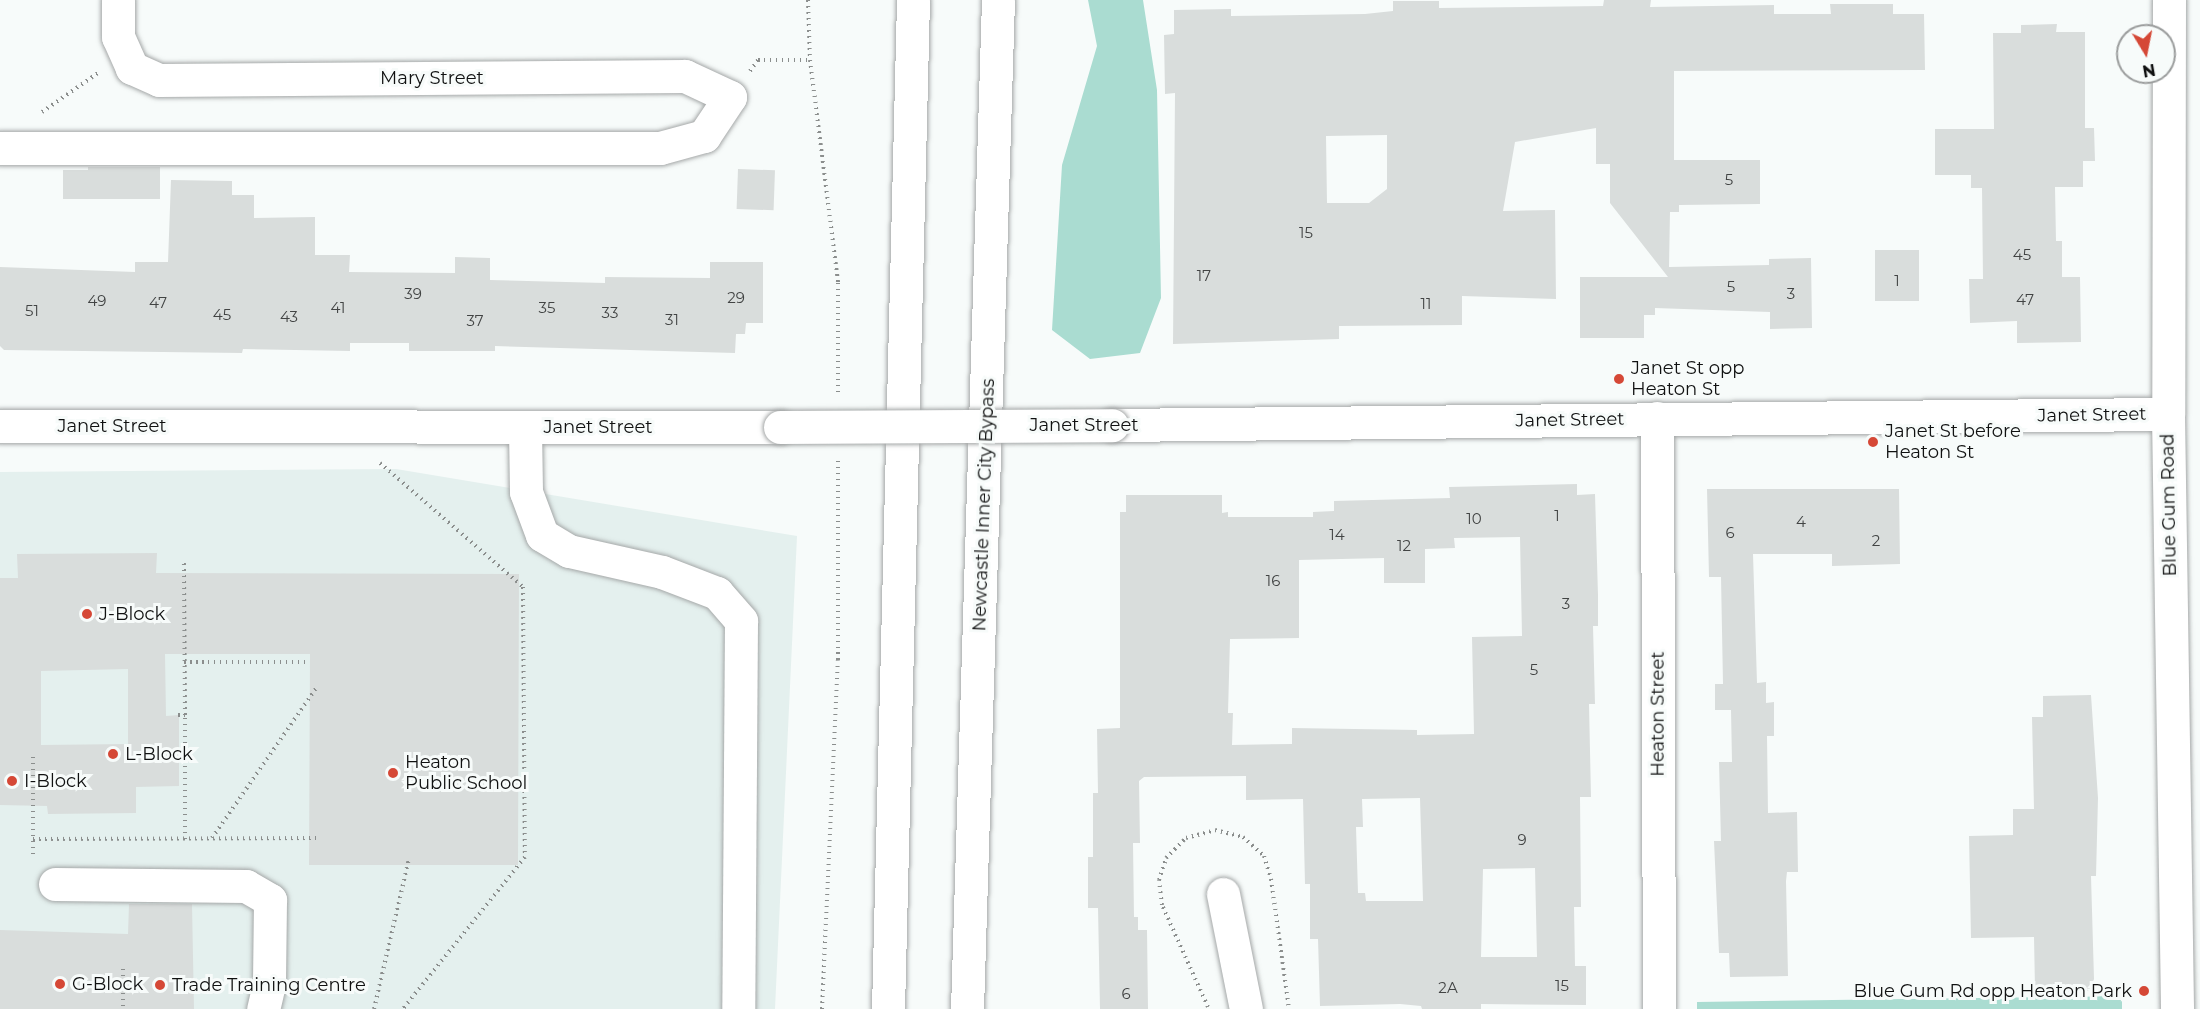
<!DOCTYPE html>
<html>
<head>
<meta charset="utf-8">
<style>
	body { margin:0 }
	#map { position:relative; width:2200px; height:1009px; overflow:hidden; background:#f7fbfa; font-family:Montserrat,sans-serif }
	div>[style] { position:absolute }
	.built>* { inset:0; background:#e4f0ee }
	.green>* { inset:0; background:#aadcd1 }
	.building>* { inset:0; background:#d9dddc; transform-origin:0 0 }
	.path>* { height:4px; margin-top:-2px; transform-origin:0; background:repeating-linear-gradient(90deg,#8b8e8d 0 1.5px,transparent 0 6px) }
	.roads { filter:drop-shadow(0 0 2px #a5a8a8) drop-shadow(0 0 2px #a5a8a8) }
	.minor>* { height:33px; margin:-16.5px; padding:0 16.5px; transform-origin:16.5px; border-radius:16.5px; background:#fff }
	.major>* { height:33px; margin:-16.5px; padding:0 16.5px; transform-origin:16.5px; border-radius:16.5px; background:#fff }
	.highway>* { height:33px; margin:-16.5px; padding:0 16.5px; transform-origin:16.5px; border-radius:16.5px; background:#fff }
	.bridges { filter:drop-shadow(0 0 2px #a5a8a8) drop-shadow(0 0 2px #a5a8a8) }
	.minor-bridge>* { height:33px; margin:-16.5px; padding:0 16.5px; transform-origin:16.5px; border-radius:16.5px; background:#fff }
	.dots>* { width:16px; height:16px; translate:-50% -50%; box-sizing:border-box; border:3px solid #f7fbfa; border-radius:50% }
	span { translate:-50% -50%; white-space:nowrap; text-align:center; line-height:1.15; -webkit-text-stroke:6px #f7fbfa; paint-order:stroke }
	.number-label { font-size:15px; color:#424444 }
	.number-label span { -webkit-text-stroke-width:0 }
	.street-label { font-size:18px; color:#101111 }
	.poi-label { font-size:18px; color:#101111 }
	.left { translate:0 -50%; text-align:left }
	.right { translate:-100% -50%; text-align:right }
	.north { position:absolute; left:2116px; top:24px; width:60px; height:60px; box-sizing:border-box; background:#f7fbfa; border:2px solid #9b9d9d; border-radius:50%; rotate:170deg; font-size:16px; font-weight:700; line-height:24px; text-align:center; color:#101111 }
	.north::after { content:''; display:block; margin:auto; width:21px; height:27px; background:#d54836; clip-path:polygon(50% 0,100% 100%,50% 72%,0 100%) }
</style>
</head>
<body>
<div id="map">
	<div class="built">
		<div style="clip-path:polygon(396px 469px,797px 536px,775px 1009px,0 1009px,0 472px)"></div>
	</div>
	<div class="green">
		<div style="clip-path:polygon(1088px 0,1143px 0,1157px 90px,1161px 298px,1140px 353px,1090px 359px,1052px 330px,1062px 165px,1097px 46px)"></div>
		<div style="clip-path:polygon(2122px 996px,2122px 1009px,1697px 1009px,1697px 1002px)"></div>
	</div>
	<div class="building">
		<div style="clip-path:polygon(evenodd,1604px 0,1651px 0,1650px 7px,1774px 5px,1774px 14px,1831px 14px,1830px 4px,1893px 4px,1893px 14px,1924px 14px,1925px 70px,1674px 71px,1674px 160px,1760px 160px,1760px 204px,1679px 205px,1679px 212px,1670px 212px,1669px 267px,1769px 265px,1769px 259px,1811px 258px,1812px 328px,1770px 329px,1770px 312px,1655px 308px,1655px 315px,1644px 315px,1644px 338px,1580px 338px,1580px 277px,1668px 277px,1610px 203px,1610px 164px,1596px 164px,1596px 128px,1515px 142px,1503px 211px,1555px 210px,1556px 299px,1462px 296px,1462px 325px,1339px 326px,1339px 339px,1173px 344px,1175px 93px,1165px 94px,1164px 35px,1174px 34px,1174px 10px,1231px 9px,1231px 16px,1365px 14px,1393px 11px,1393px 1px,1439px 1px,1439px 8px,1603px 6px,1604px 0,1387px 135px,1387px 189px,1369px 203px,1327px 203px,1326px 136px,1387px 135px)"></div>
		<div style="clip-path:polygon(2057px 24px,2056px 32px,2085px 32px,2085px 128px,2094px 128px,2095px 161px,2083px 161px,2083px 187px,2055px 187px,2056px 241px,2062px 241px,2062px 277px,2080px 277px,2081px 342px,2017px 343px,2017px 321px,1970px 323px,1969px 279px,1983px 279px,1982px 188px,1971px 188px,1971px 175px,1935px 175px,1935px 129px,1994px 129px,1993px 33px,2021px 33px,2021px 25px)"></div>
		<div style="clip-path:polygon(88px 167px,160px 167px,160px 199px,63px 199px,63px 170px,88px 170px)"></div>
		<div style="left:738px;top:169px;width:37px;height:40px;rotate:2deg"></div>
		<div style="clip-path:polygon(171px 180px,232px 181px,232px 195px,254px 195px,254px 218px,315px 217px,315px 255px,350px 255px,349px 272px,455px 273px,455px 257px,490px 258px,490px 280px,605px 283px,605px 277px,710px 278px,710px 262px,763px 262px,763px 323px,746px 323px,745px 334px,736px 334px,735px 353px,495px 346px,495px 351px,409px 351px,409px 343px,350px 343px,350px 351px,243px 349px,242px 353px,4px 350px,0 346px,0 267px,135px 272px,135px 262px,168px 262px)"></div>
		<div style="left:1875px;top:250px;width:44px;height:51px"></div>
		<div style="clip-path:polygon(evenodd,1577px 484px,1577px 495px,1595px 494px,1598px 595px,1598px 626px,1593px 626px,1595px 704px,1589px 704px,1591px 797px,1580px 797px,1581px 907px,1574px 907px,1575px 966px,1586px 966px,1586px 1005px,1481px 1004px,1481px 1009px,1422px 1009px,1421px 1006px,1400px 1004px,1320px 1006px,1318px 939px,1310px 939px,1310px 884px,1305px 884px,1303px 799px,1246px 800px,1246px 776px,1144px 777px,1139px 781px,1140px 843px,1133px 843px,1134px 917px,1138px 917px,1138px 930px,1147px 930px,1148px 1009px,1100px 1009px,1098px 908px,1088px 908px,1088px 857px,1093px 857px,1093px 793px,1098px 793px,1097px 729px,1120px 728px,1120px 512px,1126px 512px,1126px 495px,1222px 495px,1222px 513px,1228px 512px,1228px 517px,1313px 517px,1313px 512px,1334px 511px,1334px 501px,1450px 498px,1449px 487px,1577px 484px,1520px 537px,1522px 636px,1472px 637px,1474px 734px,1417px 735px,1417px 730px,1292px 728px,1292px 744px,1232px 745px,1233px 713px,1228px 713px,1230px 639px,1299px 638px,1299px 560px,1384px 558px,1384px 583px,1425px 583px,1425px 549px,1455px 548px,1454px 538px,1520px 537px,1577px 484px,1420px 798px,1423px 901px,1366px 901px,1365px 893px,1358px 893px,1356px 827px,1363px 827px,1362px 799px,1420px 798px,1577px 484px,1535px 868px,1537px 957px,1481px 957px,1483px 869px,1535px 868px)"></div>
		<div style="clip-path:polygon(1707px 489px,1899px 489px,1900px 564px,1832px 566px,1832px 554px,1753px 554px,1757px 683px,1766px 682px,1766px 703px,1774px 702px,1774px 736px,1767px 736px,1768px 813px,1797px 812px,1798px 872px,1787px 872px,1786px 881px,1788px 976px,1730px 977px,1729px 953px,1719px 953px,1714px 841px,1721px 841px,1719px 762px,1732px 762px,1731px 710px,1715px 710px,1715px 684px,1723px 684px,1721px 577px,1709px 577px)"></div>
		<div style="clip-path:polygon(evenodd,157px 553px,156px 573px,519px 574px,518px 865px,309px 865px,310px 654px,165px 654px,166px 716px,179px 715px,179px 786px,136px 787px,136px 813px,48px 814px,47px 806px,0 805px,0 578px,18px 578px,17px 554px,157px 553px,128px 669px,128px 744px,41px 745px,41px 671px,128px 669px)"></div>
		<div style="clip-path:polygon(2091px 695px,2098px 798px,2096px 876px,2091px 876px,2094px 979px,2091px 991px,2048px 992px,2035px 989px,2034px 937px,1971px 938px,1969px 836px,2013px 835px,2013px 809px,2034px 809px,2032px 717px,2043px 717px,2043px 696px)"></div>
		<div style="clip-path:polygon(129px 904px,192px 904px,194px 1009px,0 1009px,0 930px,128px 934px)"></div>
	</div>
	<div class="path">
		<div style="left:808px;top:0;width:60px;rotate:88.1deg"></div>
		<div style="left:810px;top:60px;width:225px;rotate:82.8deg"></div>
		<div style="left:838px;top:283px;width:111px;rotate:90deg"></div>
		<div style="left:750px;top:71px;width:14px;rotate:-54deg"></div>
		<div style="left:758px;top:60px;width:52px"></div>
		<div style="left:42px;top:112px;width:68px;rotate:-34.9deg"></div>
		<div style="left:380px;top:463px;width:189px;rotate:40.9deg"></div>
		<div style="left:523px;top:587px;width:270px;rotate:89.6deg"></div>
		<div style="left:525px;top:857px;width:195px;rotate:128.8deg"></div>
		<div style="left:184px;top:662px;width:126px"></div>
		<div style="left:178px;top:715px;width:7px"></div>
		<div style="left:185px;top:715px;width:156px;rotate:-90.4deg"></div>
		<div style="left:33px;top:757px;width:102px;rotate:90deg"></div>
		<div style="left:212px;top:838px;width:184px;rotate:-55.2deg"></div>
		<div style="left:33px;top:839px;width:283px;rotate:-0.2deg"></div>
		<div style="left:185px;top:839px;width:124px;rotate:-90deg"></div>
		<div style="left:123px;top:969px;width:40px;rotate:90deg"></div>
		<div style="left:1208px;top:1007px;width:112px;rotate:-114.3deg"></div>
		<div style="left:1162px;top:905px;width:25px;rotate:-97deg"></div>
		<div style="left:1159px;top:880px;width:23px;rotate:-72deg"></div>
		<div style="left:1166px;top:858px;width:28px;rotate:-45deg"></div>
		<div style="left:1186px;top:838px;width:30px;rotate:-15deg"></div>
		<div style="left:1215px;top:830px;width:29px;rotate:14deg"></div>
		<div style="left:1243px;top:837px;width:28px;rotate:42deg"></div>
		<div style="left:1264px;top:856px;width:24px;rotate:73deg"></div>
		<div style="left:1271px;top:879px;width:131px;rotate:82.1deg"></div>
		<div style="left:374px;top:1009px;width:155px;rotate:-76.9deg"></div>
		<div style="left:822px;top:1009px;width:349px;rotate:-87.4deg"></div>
		<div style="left:838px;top:660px;width:199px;rotate:-90deg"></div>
	</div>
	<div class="roads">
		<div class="minor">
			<div style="left:0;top:148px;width:660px"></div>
			<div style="left:660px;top:148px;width:46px;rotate:-15.3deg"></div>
			<div style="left:704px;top:136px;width:47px;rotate:-56.3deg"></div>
			<div style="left:730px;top:97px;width:50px;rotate:-155deg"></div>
			<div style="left:685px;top:76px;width:526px;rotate:179.56deg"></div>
			<div style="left:159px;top:80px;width:30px;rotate:-156deg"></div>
			<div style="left:132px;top:68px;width:34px;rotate:-114deg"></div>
			<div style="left:118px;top:37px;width:37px;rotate:-90deg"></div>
			<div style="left:1657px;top:418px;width:591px;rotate:89.81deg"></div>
			<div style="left:1112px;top:425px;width:1056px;rotate:-0.6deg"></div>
			<div style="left:0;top:426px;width:780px;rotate:0.07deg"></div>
			<div style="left:525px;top:428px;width:64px;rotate:89.1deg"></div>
			<div style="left:526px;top:492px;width:46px;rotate:69.6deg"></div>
			<div style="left:542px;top:535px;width:31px;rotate:31deg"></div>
			<div style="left:569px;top:551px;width:95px;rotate:12.7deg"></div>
			<div style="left:662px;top:572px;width:59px;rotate:20.9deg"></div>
			<div style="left:717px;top:593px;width:37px;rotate:49deg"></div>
			<div style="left:741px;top:621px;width:388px;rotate:90.4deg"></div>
			<div style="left:55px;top:884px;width:191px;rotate:0.6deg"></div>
			<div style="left:246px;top:886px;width:28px;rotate:30deg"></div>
			<div style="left:270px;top:900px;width:84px;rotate:90.7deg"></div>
			<div style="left:269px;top:984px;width:26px;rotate:103deg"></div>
			<div style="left:1223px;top:894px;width:117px;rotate:78.7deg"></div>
		</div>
		<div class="major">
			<div style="left:2169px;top:0;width:414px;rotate:90.1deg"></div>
			<div style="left:2168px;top:414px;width:595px;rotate:89.13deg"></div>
		</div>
		<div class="highway">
			<div style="left:888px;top:1009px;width:1009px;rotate:-88.58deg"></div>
			<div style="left:967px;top:1009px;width:1009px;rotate:-88.24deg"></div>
		</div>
	</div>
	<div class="bridges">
		<div class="minor-bridge">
			<div style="left:780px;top:427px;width:332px;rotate:-0.3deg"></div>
		</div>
	</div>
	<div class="dots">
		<div style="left:1619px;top:379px;background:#d54836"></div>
		<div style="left:1873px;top:442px;background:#d54836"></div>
		<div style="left:87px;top:614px;background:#d54836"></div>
		<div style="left:113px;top:754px;background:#d54836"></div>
		<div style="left:393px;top:773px;background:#d54836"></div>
		<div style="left:12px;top:781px;background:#d54836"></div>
		<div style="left:60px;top:984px;background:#d54836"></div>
		<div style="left:160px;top:985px;background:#d54836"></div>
		<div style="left:2144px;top:991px;background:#d54836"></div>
	</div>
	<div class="number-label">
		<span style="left:1729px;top:180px">5</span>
		<span style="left:1306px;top:233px">15</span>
		<span style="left:2022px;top:255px">45</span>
		<span style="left:1204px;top:276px">17</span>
		<span style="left:1897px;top:281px">1</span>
		<span style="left:1731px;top:287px">5</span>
		<span style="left:413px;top:294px">39</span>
		<span style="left:1791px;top:294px">3</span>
		<span style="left:736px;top:298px">29</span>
		<span style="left:2025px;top:300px">47</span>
		<span style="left:97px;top:301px">49</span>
		<span style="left:158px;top:303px">47</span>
		<span style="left:1426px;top:304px">11</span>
		<span style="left:338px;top:308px">41</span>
		<span style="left:547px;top:308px">35</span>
		<span style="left:32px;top:311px">51</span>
		<span style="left:610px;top:313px">33</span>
		<span style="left:222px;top:315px">45</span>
		<span style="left:289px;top:317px">43</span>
		<span style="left:672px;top:320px">31</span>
		<span style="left:475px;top:321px">37</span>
		<span style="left:1557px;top:516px">1</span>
		<span style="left:1474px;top:519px">10</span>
		<span style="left:1801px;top:522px">4</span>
		<span style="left:1730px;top:533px">6</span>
		<span style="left:1337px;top:535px">14</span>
		<span style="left:1876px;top:541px">2</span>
		<span style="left:1404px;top:546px">12</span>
		<span style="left:1273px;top:581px">16</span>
		<span style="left:1566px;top:604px">3</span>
		<span style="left:1534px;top:670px">5</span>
		<span style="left:1522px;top:840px">9</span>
		<span style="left:1562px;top:986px">15</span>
		<span style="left:1448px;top:988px">2A</span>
		<span style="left:1126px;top:994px">6</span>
	</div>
	<div class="street-label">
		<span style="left:432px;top:78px">Mary Street</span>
		<span style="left:2092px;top:415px;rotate:-1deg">Janet Street</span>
		<span style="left:1570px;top:420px;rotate:-1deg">Janet Street</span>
		<span style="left:1084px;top:425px">Janet Street</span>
		<span style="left:112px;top:426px">Janet Street</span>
		<span style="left:598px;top:427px">Janet Street</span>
		<span style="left:984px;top:505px;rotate:-88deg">Newcastle Inner City Bypass</span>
		<span style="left:2169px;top:505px;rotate:-91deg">Blue Gum Road</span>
		<span style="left:1658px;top:714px;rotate:-90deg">Heaton Street</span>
	</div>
	<div class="poi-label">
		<span class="left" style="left:1631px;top:379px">Janet St opp<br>Heaton St</span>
		<span class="left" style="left:1885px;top:442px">Janet St before<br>Heaton St</span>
		<span class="left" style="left:99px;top:614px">J-Block</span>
		<span class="left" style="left:125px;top:754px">L-Block</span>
		<span class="left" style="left:405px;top:773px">Heaton<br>Public School</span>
		<span class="left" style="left:24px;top:781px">I-Block</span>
		<span class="left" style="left:72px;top:984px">G-Block</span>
		<span class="left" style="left:172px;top:985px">Trade Training Centre</span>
		<span class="right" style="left:2132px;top:991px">Blue Gum Rd opp Heaton Park</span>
	</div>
	<div class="north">N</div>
</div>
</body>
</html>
